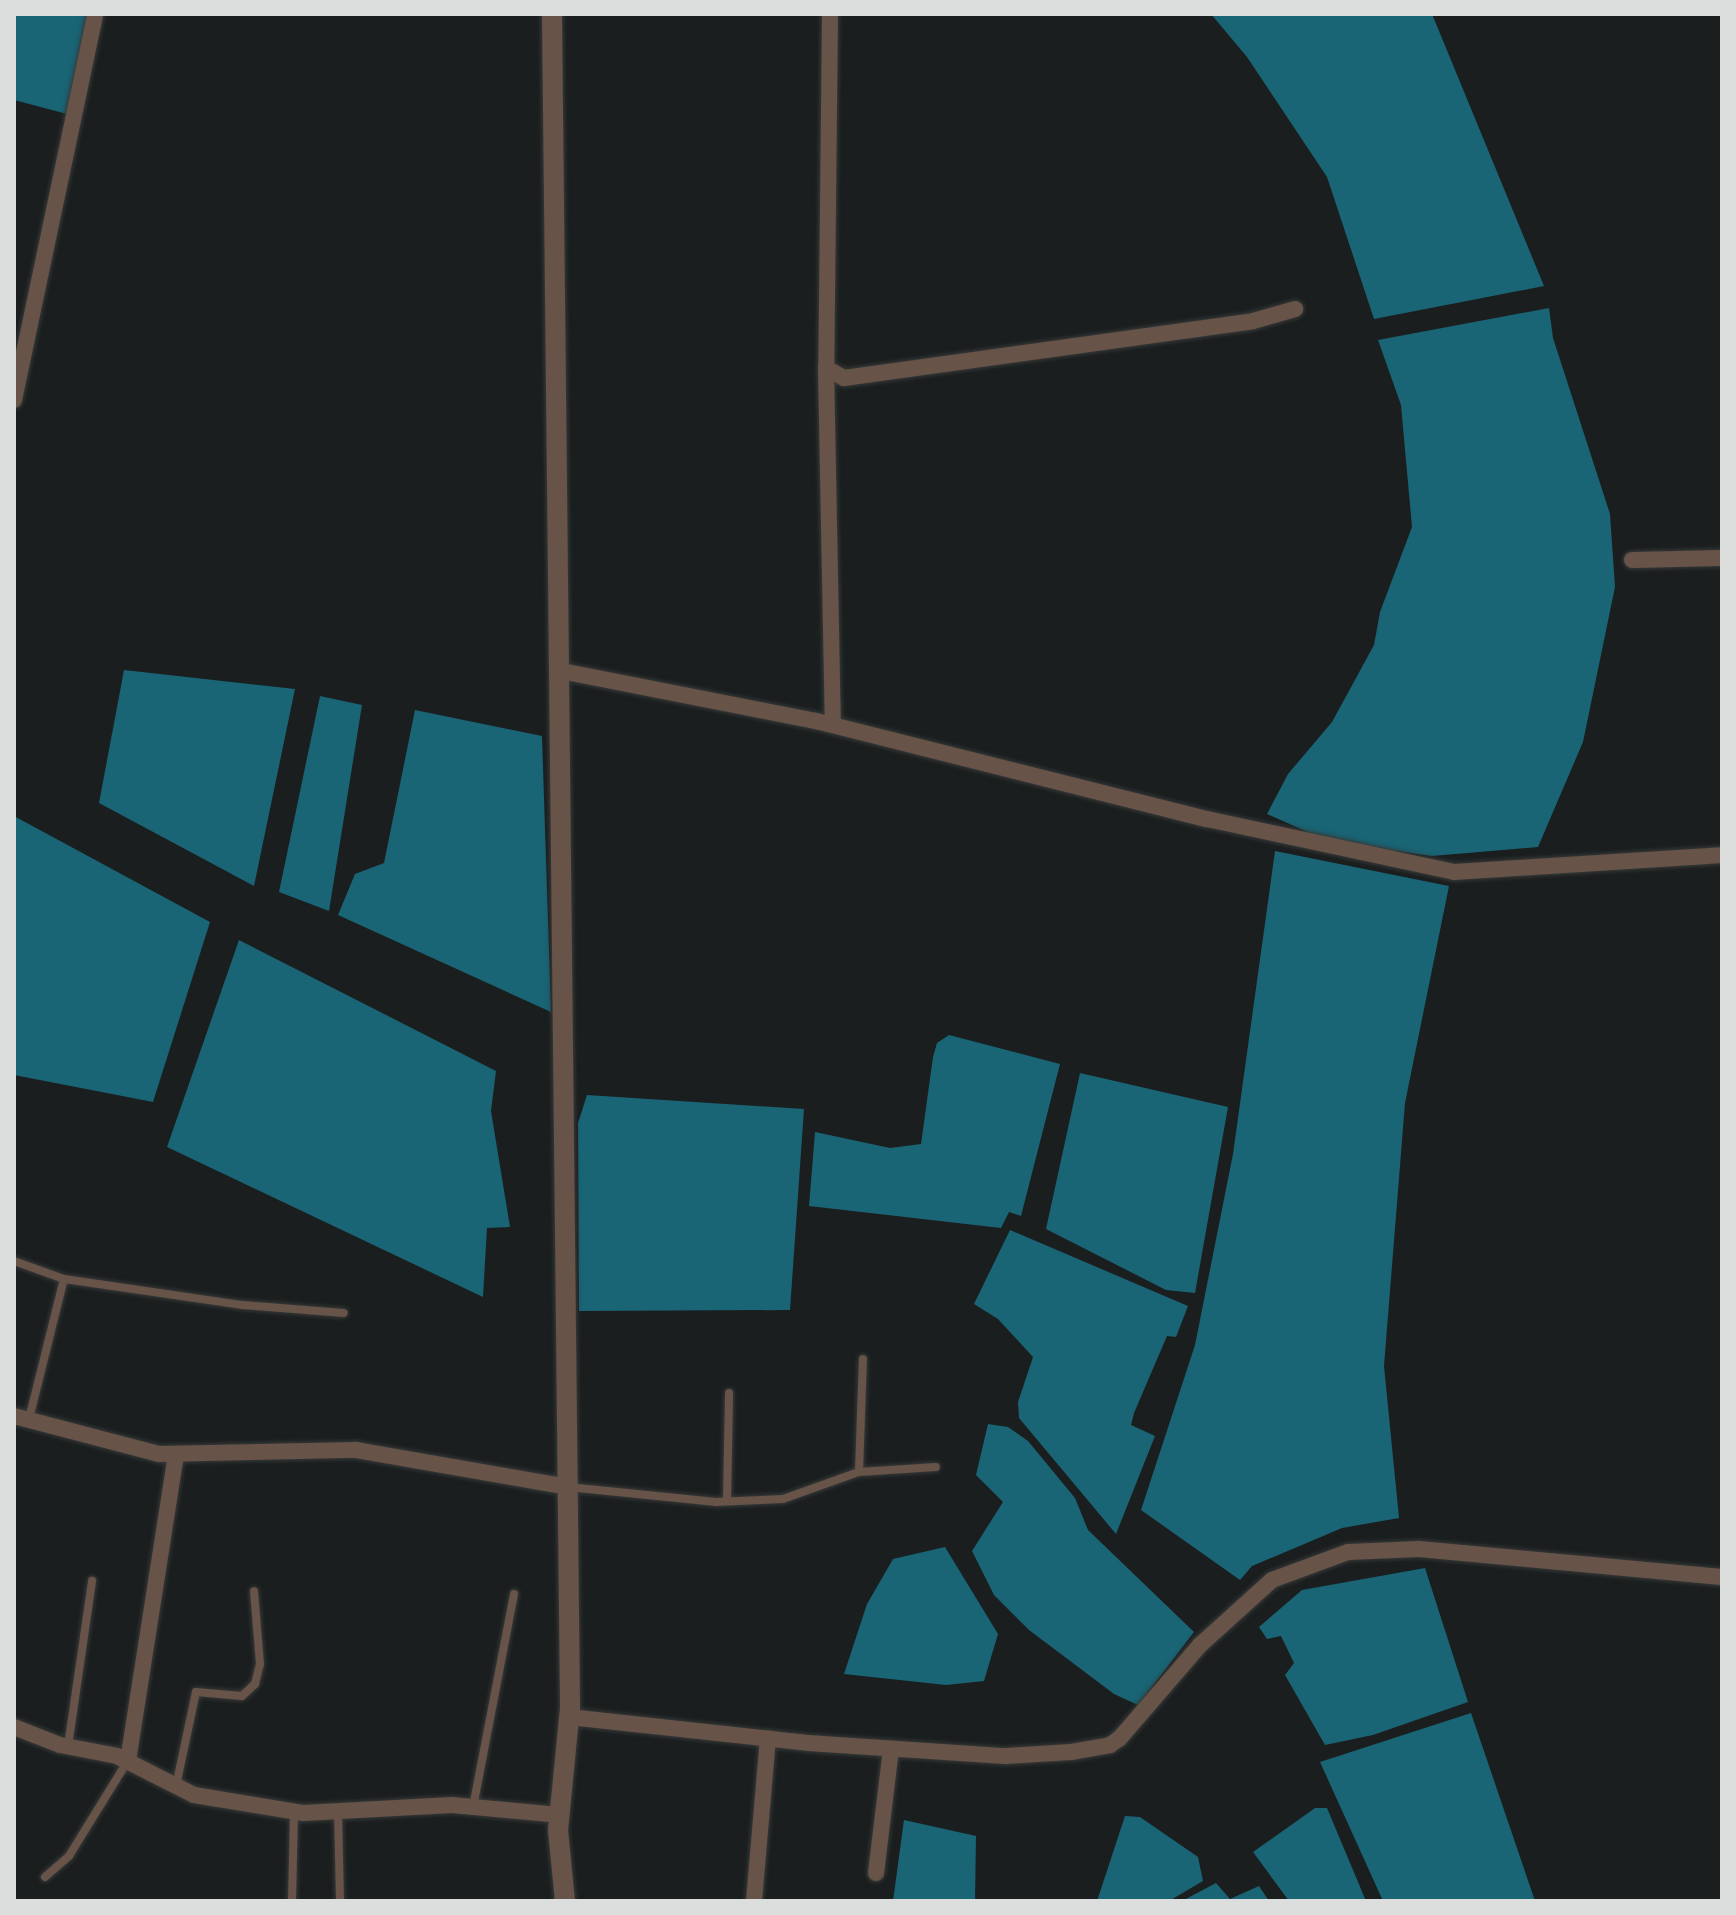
<!DOCTYPE html>
<html>
<head>
<meta charset="utf-8">
<style>
	body { margin:0 }
	#map { position:relative; width:1736px; height:1915px; overflow:hidden; background:#1b1e1e; font-family:Rubik,sans-serif }
	div>[style] { position:absolute }
	.water>* { inset:0; background:#196475 }
	.roads { filter:drop-shadow(0 0 2px #363939) drop-shadow(0 0 2px #363939) }
	.service>* { height:8px; margin:-4px; padding:0 4px; transform-origin:4px; border-radius:4px; background:#675347 }
	.minor>* { height:16px; margin:-8px; padding:0 8px; transform-origin:8px; border-radius:8px; background:#675347 }
	.tertiary>* { height:20px; margin:-10px; padding:0 10px; transform-origin:10px; border-radius:10px; background:#675347 }
	span { translate:-50% -50%; white-space:nowrap; text-align:center; line-height:1.15; -webkit-text-stroke:7px #121515; paint-order:stroke }
	.frame { position:absolute; inset:0; border:16px solid #dcdede; pointer-events:none }
</style>
</head>
<body>
<div id="map">
	<div class="water">
		<div style="clip-path:polygon(14px 14px,89px 14px,67px 114px,14px 100px)"></div>
		<div style="clip-path:polygon(1211px 14px,1432px 14px,1544px 286px,1374px 319px,1327px 177px,1247px 57px)"></div>
		<div style="clip-path:polygon(1549px 308px,1553px 338px,1610px 514px,1615px 587px,1583px 742px,1538px 847px,1432px 856px,1330px 842px,1267px 814px,1288px 774px,1332px 722px,1374px 645px,1380px 612px,1412px 527px,1401px 405px,1378px 340px)"></div>
		<div style="clip-path:polygon(124px 670px,295px 689px,254px 886px,99px 803px)"></div>
		<div style="clip-path:polygon(320px 696px,362px 705px,329px 911px,279px 892px)"></div>
		<div style="clip-path:polygon(415px 710px,542px 736px,551px 1012px,338px 915px,355px 874px,384px 863px)"></div>
		<div style="clip-path:polygon(14px 816px,210px 922px,153px 1102px,14px 1075px)"></div>
		<div style="clip-path:polygon(1275px 851px,1449px 886px,1405px 1103px,1384px 1366px,1399px 1518px,1342px 1528px,1252px 1566px,1240px 1580px,1141px 1510px,1195px 1345px,1233px 1154px)"></div>
		<div style="clip-path:polygon(239px 940px,496px 1071px,491px 1111px,510px 1227px,487px 1228px,483px 1297px,167px 1147px)"></div>
		<div style="clip-path:polygon(949px 1035px,1060px 1064px,1021px 1216px,1009px 1212px,1001px 1228px,809px 1206px,815px 1132px,890px 1148px,921px 1144px,933px 1057px,937px 1043px)"></div>
		<div style="clip-path:polygon(1080px 1073px,1228px 1107px,1195px 1293px,1166px 1290px,1046px 1229px)"></div>
		<div style="clip-path:polygon(587px 1095px,804px 1109px,790px 1310px,579px 1311px,578px 1123px)"></div>
		<div style="clip-path:polygon(1010px 1230px,1188px 1306px,1176px 1337px,1167px 1336px,1134px 1413px,1131px 1425px,1155px 1436px,1116px 1534px,1019px 1418px,1018px 1402px,1033px 1357px,998px 1319px,974px 1304px)"></div>
		<div style="clip-path:polygon(988px 1424px,1008px 1427px,1028px 1441px,1075px 1498px,1088px 1530px,1194px 1632px,1138px 1705px,1114px 1694px,1029px 1630px,994px 1595px,972px 1551px,1003px 1502px,976px 1475px)"></div>
		<div style="clip-path:polygon(945px 1547px,998px 1634px,984px 1681px,946px 1685px,844px 1674px,867px 1604px,893px 1559px)"></div>
		<div style="clip-path:polygon(1425px 1568px,1468px 1702px,1373px 1735px,1325px 1745px,1285px 1675px,1294px 1663px,1281px 1636px,1267px 1639px,1259px 1627px,1302px 1590px)"></div>
		<div style="clip-path:polygon(1471px 1713px,1535px 1901px,1383px 1901px,1320px 1762px)"></div>
		<div style="clip-path:polygon(1315px 1808px,1327px 1808px,1366px 1901px,1289px 1901px,1253px 1852px)"></div>
		<div style="clip-path:polygon(1125px 1816px,1140px 1817px,1198px 1857px,1203px 1881px,1169px 1901px,1097px 1901px)"></div>
		<div style="clip-path:polygon(904px 1820px,976px 1836px,975px 1901px,893px 1901px)"></div>
		<div style="clip-path:polygon(1216px 1883px,1230px 1899px,1259px 1886px,1269px 1901px,1182px 1901px)"></div>
	</div>
	<div class="roads">
		<div class="service">
			<div style="left:14px;top:1261px;width:53px;rotate:19.8deg"></div>
			<div style="left:64px;top:1279px;width:181px;rotate:8.3deg"></div>
			<div style="left:243px;top:1305px;width:101px;rotate:4.5deg"></div>
			<div style="left:29px;top:1419px;width:144px;rotate:-76deg"></div>
			<div style="left:859px;top:1472px;width:113px;rotate:-88deg"></div>
			<div style="left:568px;top:1487px;width:149px;rotate:5.8deg"></div>
			<div style="left:716px;top:1502px;width:67px;rotate:-2.6deg"></div>
			<div style="left:783px;top:1499px;width:81px;rotate:-19.6deg"></div>
			<div style="left:859px;top:1472px;width:77px;rotate:-3.7deg"></div>
			<div style="left:727px;top:1501px;width:108px;rotate:-88.9deg"></div>
			<div style="left:68px;top:1746px;width:167px;rotate:-81.7deg"></div>
			<div style="left:176px;top:1786px;width:96px;rotate:-78deg"></div>
			<div style="left:196px;top:1692px;width:46px;rotate:5deg"></div>
			<div style="left:242px;top:1696px;width:18px;rotate:-43deg"></div>
			<div style="left:255px;top:1684px;width:21px;rotate:-76deg"></div>
			<div style="left:260px;top:1664px;width:73px;rotate:-94.7deg"></div>
			<div style="left:473px;top:1807px;width:217px;rotate:-79.1deg"></div>
			<div style="left:338px;top:1812px;width:89px;rotate:88.7deg"></div>
			<div style="left:45px;top:1877px;width:32px;rotate:-41deg"></div>
			<div style="left:69px;top:1856px;width:110px;rotate:-58.3deg"></div>
			<div style="left:292px;top:1901px;width:89px;rotate:-88.7deg"></div>
		</div>
		<div class="minor">
			<div style="left:830px;top:14px;width:354px;rotate:90.6deg"></div>
			<div style="left:826px;top:368px;width:21px;rotate:29deg"></div>
			<div style="left:844px;top:378px;width:413px;rotate:-7.9deg"></div>
			<div style="left:1253px;top:321px;width:44px;rotate:-15.9deg"></div>
			<div style="left:826px;top:368px;width:357px;rotate:88.9deg"></div>
			<div style="left:14px;top:400px;width:394px;rotate:-78.1deg"></div>
			<div style="left:1632px;top:560px;width:90px;rotate:-1.3deg"></div>
			<div style="left:561px;top:671px;width:260px;rotate:11.1deg"></div>
			<div style="left:816px;top:721px;width:403px;rotate:14.1deg"></div>
			<div style="left:1207px;top:819px;width:253px;rotate:12.1deg"></div>
			<div style="left:1454px;top:872px;width:269px;rotate:-3.6deg"></div>
			<div style="left:14px;top:1416px;width:150px;rotate:14.7deg"></div>
			<div style="left:159px;top:1454px;width:197px;rotate:-1.2deg"></div>
			<div style="left:356px;top:1450px;width:214px;rotate:9.9deg"></div>
			<div style="left:569px;top:1717px;width:240px;rotate:6.2deg"></div>
			<div style="left:808px;top:1743px;width:198px;rotate:3.8deg"></div>
			<div style="left:1006px;top:1756px;width:65px;rotate:-3.5deg"></div>
			<div style="left:1071px;top:1752px;width:40px;rotate:-10deg"></div>
			<div style="left:1110px;top:1745px;width:12px;rotate:-35deg"></div>
			<div style="left:1120px;top:1738px;width:121px;rotate:-49.3deg"></div>
			<div style="left:1199px;top:1646px;width:98px;rotate:-42.1deg"></div>
			<div style="left:1272px;top:1580px;width:81px;rotate:-20.2deg"></div>
			<div style="left:1348px;top:1552px;width:71px;rotate:-2.4deg"></div>
			<div style="left:1419px;top:1549px;width:304px;rotate:5.3deg"></div>
			<div style="left:14px;top:1727px;width:49px;rotate:21.4deg"></div>
			<div style="left:60px;top:1745px;width:58px;rotate:10.9deg"></div>
			<div style="left:117px;top:1756px;width:86px;rotate:26.9deg"></div>
			<div style="left:194px;top:1795px;width:110px;rotate:9.4deg"></div>
			<div style="left:303px;top:1813px;width:149px;rotate:-3.1deg"></div>
			<div style="left:452px;top:1805px;width:107px;rotate:5.3deg"></div>
			<div style="left:128px;top:1761px;width:309px;rotate:-81.1deg"></div>
			<div style="left:876px;top:1873px;width:125px;rotate:-83.1deg"></div>
			<div style="left:754px;top:1901px;width:163px;rotate:-85.1deg"></div>
		</div>
		<div class="tertiary">
			<div style="left:552px;top:14px;width:1694px;rotate:89.39deg"></div>
			<div style="left:570px;top:1708px;width:123px;rotate:95.6deg"></div>
			<div style="left:558px;top:1830px;width:71px;rotate:84.4deg"></div>
		</div>
	</div>
	<div class="frame"></div>
</div>
</body>
</html>
